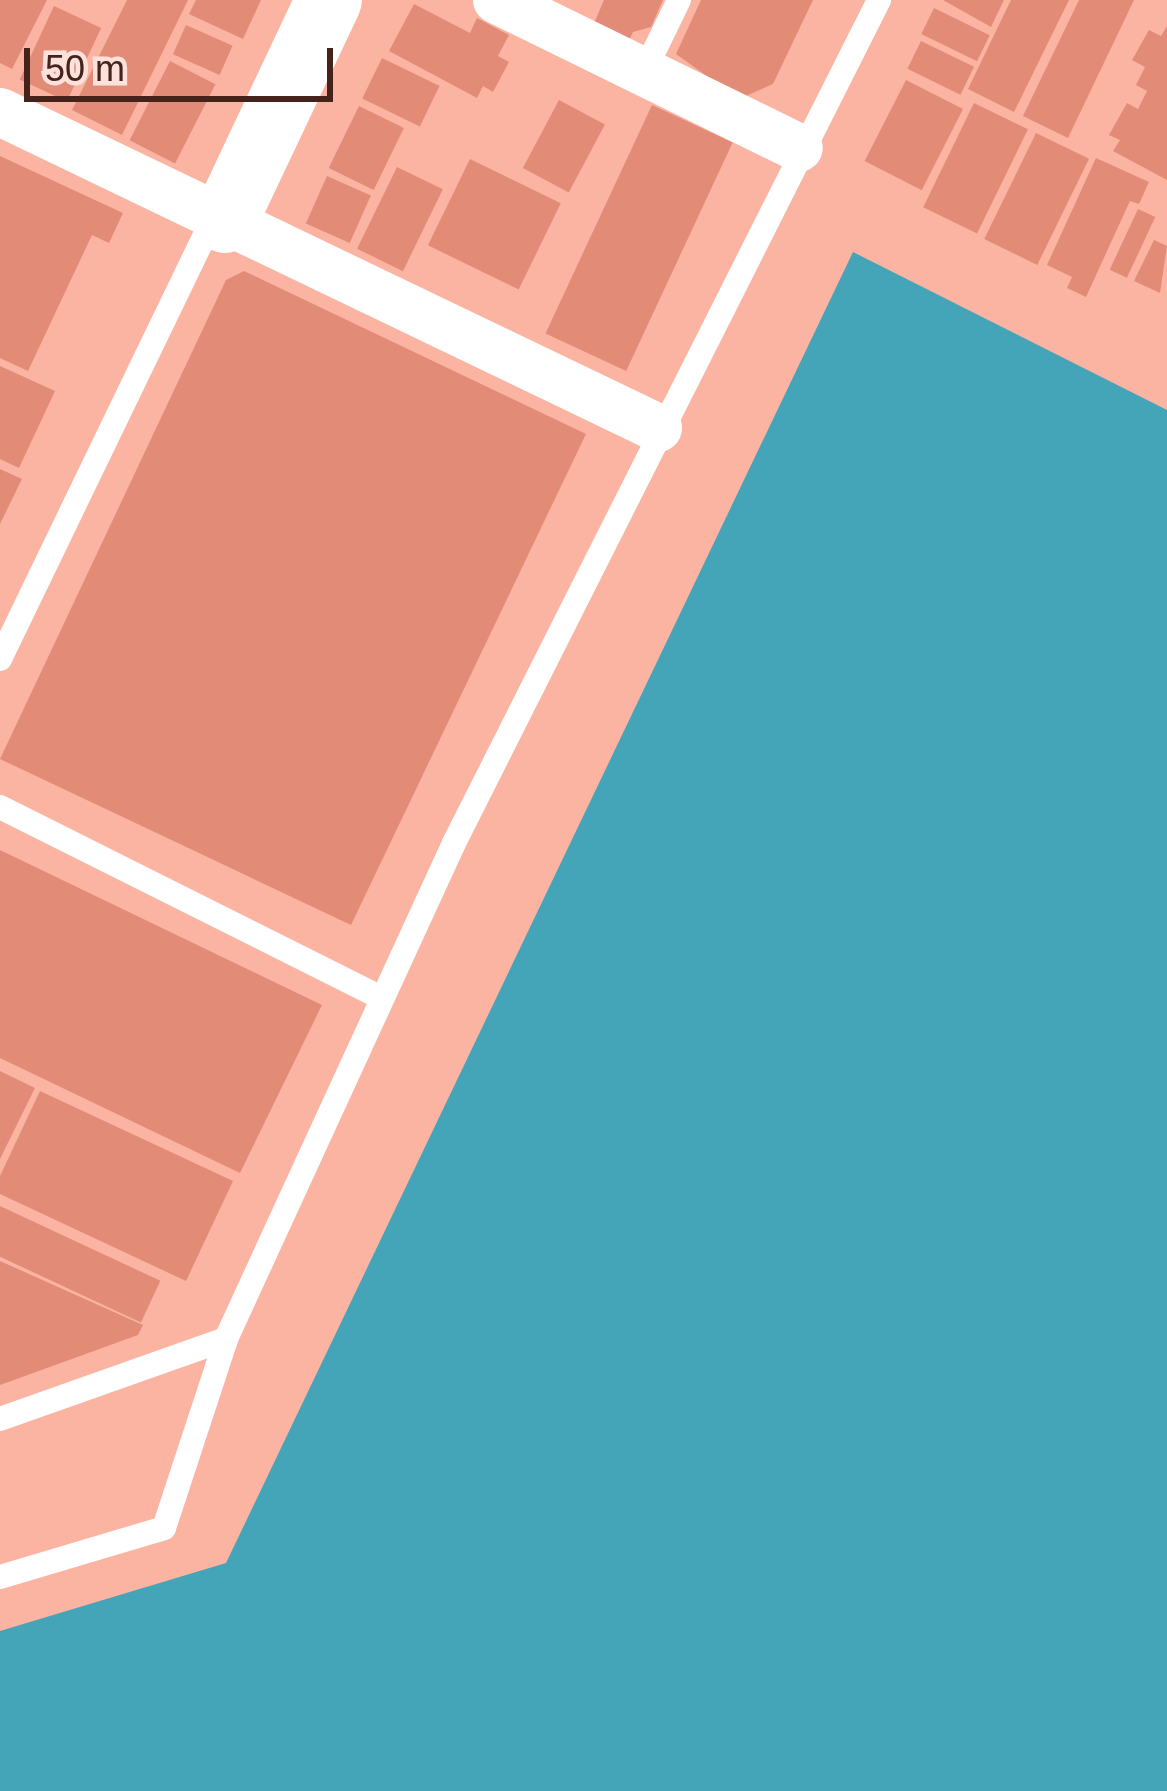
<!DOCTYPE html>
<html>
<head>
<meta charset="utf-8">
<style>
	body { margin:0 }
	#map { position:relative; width:1167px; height:1791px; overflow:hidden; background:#fbb3a2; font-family:Helvetica,sans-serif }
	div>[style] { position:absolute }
	.water>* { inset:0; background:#44a5b9 }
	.building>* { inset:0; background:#e28c78; transform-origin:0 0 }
	.lane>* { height:24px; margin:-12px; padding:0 12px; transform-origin:12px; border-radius:12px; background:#fff }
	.street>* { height:48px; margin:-24px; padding:0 24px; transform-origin:24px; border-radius:24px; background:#fff }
	.secondary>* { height:66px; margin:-33px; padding:0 33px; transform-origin:33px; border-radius:33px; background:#fff }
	span { translate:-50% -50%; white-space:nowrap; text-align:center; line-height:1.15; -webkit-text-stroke:12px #fde1da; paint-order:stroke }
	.scale { position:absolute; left:24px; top:48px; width:309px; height:54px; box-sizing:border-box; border:6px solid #45231b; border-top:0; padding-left:15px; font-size:36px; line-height:42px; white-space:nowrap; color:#45231b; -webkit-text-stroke:9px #fde1da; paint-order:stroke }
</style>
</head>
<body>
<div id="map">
	<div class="water">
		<div style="clip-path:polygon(853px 252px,1167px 410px,1167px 1791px,0 1791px,0 1631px,226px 1563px)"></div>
	</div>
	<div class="building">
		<div style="clip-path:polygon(0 0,47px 0,12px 69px,0 63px)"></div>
		<div style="clip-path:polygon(127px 0,188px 0,122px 135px,72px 110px)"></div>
		<div style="clip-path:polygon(196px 0,261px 0,243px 39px,189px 14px)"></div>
		<div style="clip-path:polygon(604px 0,663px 0,651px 27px,633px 32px,627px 44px,592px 28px)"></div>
		<div style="clip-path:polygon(701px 0,813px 0,773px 84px,739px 99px,676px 54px)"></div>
		<div style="clip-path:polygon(943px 0,1004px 0,991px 27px)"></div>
		<div style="clip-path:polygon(1011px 0,1069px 0,1014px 112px,968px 89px)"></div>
		<div style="clip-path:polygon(1079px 0,1134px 0,1068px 138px,1023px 116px)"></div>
		<div style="clip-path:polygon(414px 4px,470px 33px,477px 18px,509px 35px,498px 56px,509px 62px,493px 92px,483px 86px,477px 98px,389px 51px)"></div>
		<div style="left:54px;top:6px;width:52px;height:81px;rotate:25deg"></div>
		<div style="left:934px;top:8px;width:62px;height:29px;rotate:26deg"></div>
		<div style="left:186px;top:25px;width:51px;height:32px;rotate:24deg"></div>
		<div style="clip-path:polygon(1167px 26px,1167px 180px,1113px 151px,1120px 140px,1109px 135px,1127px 103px,1138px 109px,1147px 91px,1136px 85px,1145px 67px,1132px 60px,1149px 30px,1161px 36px)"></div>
		<div style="left:921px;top:41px;width:59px;height:31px;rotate:26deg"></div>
		<div style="left:382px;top:58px;width:64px;height:45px;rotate:26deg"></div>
		<div style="left:170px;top:61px;width:51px;height:89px;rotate:27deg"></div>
		<div style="left:906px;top:80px;width:64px;height:91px;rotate:27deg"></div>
		<div style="left:559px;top:100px;width:52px;height:77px;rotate:28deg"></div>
		<div style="left:974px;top:103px;width:60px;height:116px;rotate:26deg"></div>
		<div style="left:652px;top:105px;width:89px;height:252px;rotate:25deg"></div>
		<div style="left:359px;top:106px;width:50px;height:69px;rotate:26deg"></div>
		<div style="left:1036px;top:133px;width:59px;height:118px;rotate:26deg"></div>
		<div style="clip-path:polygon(0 156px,123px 213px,109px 243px,92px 235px,28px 371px,0 358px)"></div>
		<div style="clip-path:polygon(1096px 158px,1149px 182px,1139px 204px,1130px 201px,1086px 297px,1067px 288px,1072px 277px,1047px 265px)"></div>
		<div style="left:470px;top:159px;width:101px;height:96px;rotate:26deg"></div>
		<div style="left:397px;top:167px;width:51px;height:91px;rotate:26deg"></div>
		<div style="left:327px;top:176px;width:48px;height:52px;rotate:24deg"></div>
		<div style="left:1138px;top:209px;width:19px;height:67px;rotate:25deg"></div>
		<div style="clip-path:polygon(1154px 240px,1167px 246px,1160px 293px,1134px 281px)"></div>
		<div style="clip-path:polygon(244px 271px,586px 434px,351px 925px,0 759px,226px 280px)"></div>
		<div style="clip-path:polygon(0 366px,55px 391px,19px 468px,0 459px)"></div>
		<div style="clip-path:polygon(0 469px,22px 479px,0 524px)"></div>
		<div style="clip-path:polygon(0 850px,322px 1005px,240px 1173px,0 1058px)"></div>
		<div style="clip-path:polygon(0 1071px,35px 1088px,0 1159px)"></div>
		<div style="clip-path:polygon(40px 1091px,233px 1181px,186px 1281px,0 1194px,0 1176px)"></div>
		<div style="left:0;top:1206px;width:177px;height:46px;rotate:25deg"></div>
		<div style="clip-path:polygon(0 1261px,143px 1325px,138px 1335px,0 1385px)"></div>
	</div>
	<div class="lane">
		<div style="left:644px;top:72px;width:80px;rotate:-64.1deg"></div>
		<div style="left:0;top:659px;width:491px;rotate:-64.2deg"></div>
		<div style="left:0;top:807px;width:425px;rotate:26.6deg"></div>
		<div style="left:0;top:1419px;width:240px;rotate:-19.5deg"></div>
		<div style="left:226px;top:1339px;width:546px;rotate:-65.31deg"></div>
		<div style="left:454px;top:843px;width:944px;rotate:-63.24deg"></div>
		<div style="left:0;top:1577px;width:171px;rotate:-16.6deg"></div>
		<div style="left:164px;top:1528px;width:199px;rotate:-71.8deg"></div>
	</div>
	<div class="street">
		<div style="left:497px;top:0;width:336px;rotate:26.1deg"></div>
		<div style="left:0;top:112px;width:730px;rotate:25.65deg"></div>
	</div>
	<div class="secondary">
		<div style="left:225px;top:220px;width:243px;rotate:-64.7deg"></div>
	</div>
	<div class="scale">50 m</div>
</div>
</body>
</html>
